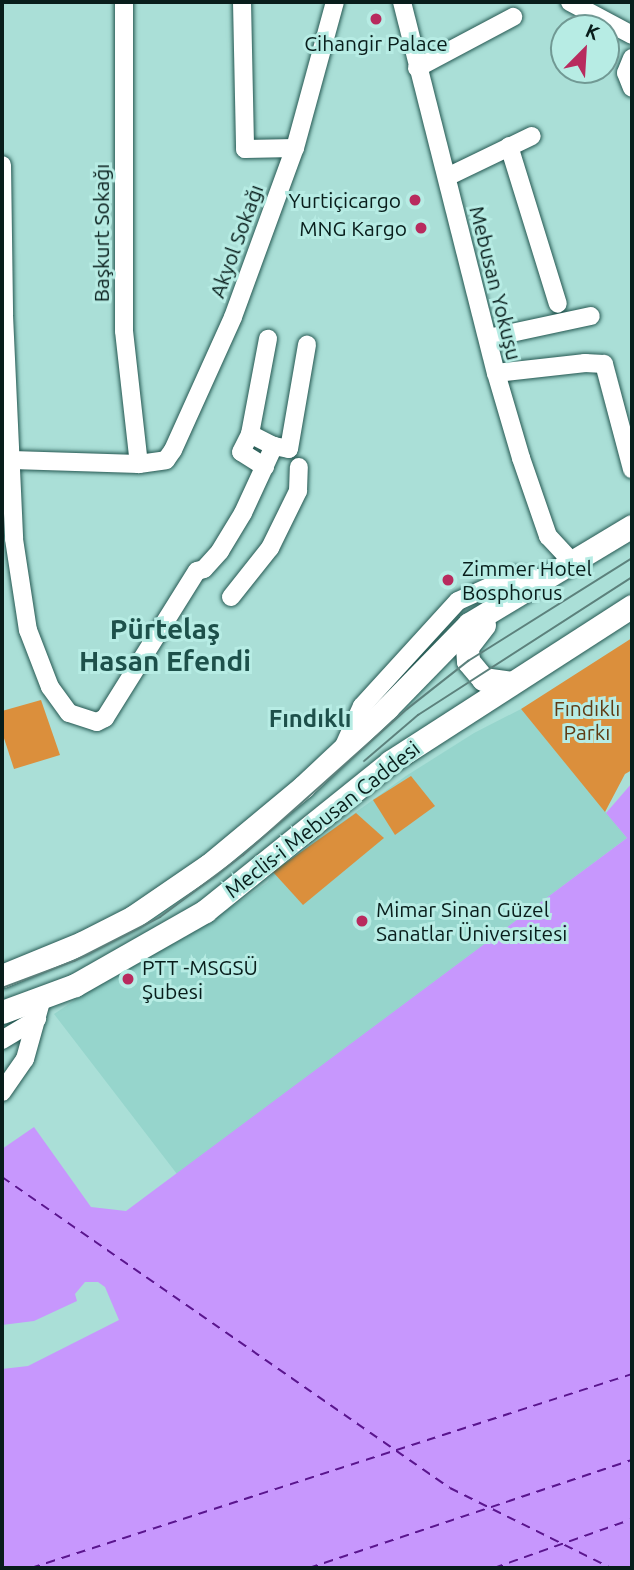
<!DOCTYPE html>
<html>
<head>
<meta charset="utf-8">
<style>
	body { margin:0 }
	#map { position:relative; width:634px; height:1570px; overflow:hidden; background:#aadfd7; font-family:Ubuntu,sans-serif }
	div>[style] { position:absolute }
	.built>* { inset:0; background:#96d5cc }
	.green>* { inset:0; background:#db8f3c }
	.water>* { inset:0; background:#c797fd }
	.ferry>* { height:2px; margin-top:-1px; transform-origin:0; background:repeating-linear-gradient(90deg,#5a158e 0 9px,transparent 0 16px) }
	.roads { filter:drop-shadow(0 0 2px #245751) drop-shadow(0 0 2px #245751) }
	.minor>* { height:18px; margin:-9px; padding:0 9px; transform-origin:9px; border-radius:9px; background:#fff }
	.major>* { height:23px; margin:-11.5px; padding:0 11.5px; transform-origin:11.5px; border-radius:11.5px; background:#fff }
	.tram>* { height:2px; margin:-1px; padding:0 1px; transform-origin:1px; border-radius:1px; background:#5c817c }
	.dots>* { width:19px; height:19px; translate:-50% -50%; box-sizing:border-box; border:4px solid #b7ece4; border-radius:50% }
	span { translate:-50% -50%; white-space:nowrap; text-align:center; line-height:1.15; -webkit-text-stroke:6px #b7ece4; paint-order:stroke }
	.poi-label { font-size:21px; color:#081d1b }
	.right { translate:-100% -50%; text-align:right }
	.left { translate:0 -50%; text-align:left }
	.street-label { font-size:21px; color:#081d1b }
	.park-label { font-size:21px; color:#5e3b14 }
	.quarter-label { font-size:24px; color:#1d504a; font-weight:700 }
	.district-label { font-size:28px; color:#1d504a; font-weight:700 }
	.frame { position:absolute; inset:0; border:4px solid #081d1b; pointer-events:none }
	.north { position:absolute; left:550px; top:14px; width:70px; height:70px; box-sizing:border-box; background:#b7ece4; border:2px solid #719994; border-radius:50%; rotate:24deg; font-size:19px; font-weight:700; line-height:28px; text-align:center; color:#081d1b }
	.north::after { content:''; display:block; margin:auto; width:24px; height:32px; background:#b82b5e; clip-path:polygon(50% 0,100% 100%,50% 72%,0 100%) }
</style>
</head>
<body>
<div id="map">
	<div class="built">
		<div style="clip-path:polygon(521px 709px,627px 838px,177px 1174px,54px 1014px,134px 961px,164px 945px,177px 942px,242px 900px,268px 882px,273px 872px,406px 776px,474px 733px)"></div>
	</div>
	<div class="green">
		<div style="clip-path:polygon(632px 638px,632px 770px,625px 774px,605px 812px,521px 709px)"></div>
		<div style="clip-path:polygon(41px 700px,60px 755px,14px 769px,2px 732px,2px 711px)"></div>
		<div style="clip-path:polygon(411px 776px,435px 806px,395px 835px,373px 800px)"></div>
		<div style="clip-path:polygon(356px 813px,384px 838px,303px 905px,273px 872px)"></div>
	</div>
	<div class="water">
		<div style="clip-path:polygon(632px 783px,632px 1568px,2px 1568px,2px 1369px,28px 1366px,119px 1320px,105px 1287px,98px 1282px,85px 1282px,75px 1294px,77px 1301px,34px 1321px,2px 1325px,2px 1149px,34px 1127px,91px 1207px,126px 1211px,627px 838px,606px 813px)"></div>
	</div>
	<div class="ferry">
		<div style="left:2px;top:1177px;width:545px;rotate:34.77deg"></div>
		<div style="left:450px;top:1488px;width:180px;rotate:26.4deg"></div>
		<div style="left:31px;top:1568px;width:632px;rotate:-17.89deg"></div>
		<div style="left:309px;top:1568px;width:341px;rotate:-18.5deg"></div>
		<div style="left:494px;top:1568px;width:146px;rotate:-19.5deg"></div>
	</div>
	<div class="roads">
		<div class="minor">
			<div style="left:124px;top:2px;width:329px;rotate:90deg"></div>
			<div style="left:124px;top:331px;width:134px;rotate:83.6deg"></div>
			<div style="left:242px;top:2px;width:147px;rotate:88.8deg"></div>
			<div style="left:245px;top:149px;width:50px;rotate:-1.1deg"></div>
			<div style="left:402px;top:2px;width:383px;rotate:75.8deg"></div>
			<div style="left:496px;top:373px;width:89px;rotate:73.6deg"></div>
			<div style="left:521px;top:458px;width:83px;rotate:70.9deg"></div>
			<div style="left:548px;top:536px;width:37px;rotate:47deg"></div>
			<div style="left:570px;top:2px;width:70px;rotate:28deg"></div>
			<div style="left:632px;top:58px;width:16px;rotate:112deg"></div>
			<div style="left:626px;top:73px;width:16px;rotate:68deg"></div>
			<div style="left:417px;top:68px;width:109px;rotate:-28deg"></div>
			<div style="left:509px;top:146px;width:165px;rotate:72.8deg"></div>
			<div style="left:2px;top:165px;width:150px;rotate:89.2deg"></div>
			<div style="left:4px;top:315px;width:224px;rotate:87.4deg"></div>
			<div style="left:14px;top:539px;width:92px;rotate:81.3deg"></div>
			<div style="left:28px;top:630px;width:61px;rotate:68.9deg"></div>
			<div style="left:50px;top:687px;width:32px;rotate:54deg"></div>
			<div style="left:69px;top:713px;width:29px;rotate:18deg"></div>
			<div style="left:97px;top:722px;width:9px;rotate:-27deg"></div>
			<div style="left:105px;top:718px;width:173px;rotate:-58deg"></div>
			<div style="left:197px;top:571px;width:7px;rotate:-16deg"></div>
			<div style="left:204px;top:569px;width:24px;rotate:-48deg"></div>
			<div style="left:220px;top:551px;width:44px;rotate:-58.8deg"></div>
			<div style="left:243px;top:513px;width:74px;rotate:-65.2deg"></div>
			<div style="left:447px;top:177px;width:94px;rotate:-25.8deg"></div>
			<div style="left:488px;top:338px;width:105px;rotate:-12.1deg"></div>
			<div style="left:496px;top:373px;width:90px;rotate:-6.4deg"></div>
			<div style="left:585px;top:363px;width:19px;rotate:3deg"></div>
			<div style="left:604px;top:364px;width:109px;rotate:75.1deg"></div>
			<div style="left:250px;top:434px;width:27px;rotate:27deg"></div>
			<div style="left:274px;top:446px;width:15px;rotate:11deg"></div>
			<div style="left:289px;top:449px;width:106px;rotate:-80.2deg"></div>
			<div style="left:12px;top:460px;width:127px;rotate:1.8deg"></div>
			<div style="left:139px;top:464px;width:27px;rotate:-8deg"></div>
			<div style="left:166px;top:460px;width:12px;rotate:-55deg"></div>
			<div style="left:173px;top:450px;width:146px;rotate:-65.7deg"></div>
			<div style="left:233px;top:317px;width:180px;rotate:-69.9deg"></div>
			<div style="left:295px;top:148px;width:151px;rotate:-74.7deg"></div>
			<div style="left:265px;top:467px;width:28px;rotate:-148deg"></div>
			<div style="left:241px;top:452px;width:20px;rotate:-63deg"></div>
			<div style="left:250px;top:434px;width:97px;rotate:-79.3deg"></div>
			<div style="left:231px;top:597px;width:63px;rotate:-51.5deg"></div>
			<div style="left:270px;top:548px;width:64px;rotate:-63.8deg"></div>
			<div style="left:298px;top:491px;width:24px;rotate:-88deg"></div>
			<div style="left:343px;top:748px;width:46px;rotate:-65.7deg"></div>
			<div style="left:362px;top:706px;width:142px;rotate:-47.6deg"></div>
			<div style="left:458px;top:601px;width:63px;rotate:-24.5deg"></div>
			<div style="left:515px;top:575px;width:29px;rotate:8deg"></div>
			<div style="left:2px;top:1040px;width:41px;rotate:-31deg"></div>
			<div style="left:2px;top:1092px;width:40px;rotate:-55.1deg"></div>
			<div style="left:25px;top:1059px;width:63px;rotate:-74.4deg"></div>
		</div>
		<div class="major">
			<div style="left:484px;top:625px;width:28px;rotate:128deg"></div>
			<div style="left:467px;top:647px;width:14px;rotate:86deg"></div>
			<div style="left:468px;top:661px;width:23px;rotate:50deg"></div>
			<div style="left:483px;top:679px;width:27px;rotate:8deg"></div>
			<div style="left:2px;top:976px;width:87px;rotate:-22.4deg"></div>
			<div style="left:82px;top:943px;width:57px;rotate:-27deg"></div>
			<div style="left:133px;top:917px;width:92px;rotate:-34.4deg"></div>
			<div style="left:209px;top:865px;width:124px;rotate:-39.7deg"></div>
			<div style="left:304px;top:786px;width:114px;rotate:-43.2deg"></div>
			<div style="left:387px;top:708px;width:117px;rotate:-45.7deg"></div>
			<div style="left:469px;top:624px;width:190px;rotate:-31deg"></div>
			<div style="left:2px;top:1012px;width:78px;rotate:-20.3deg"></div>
			<div style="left:75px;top:985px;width:150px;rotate:-29.6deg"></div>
			<div style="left:205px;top:911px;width:238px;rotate:-38.8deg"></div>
			<div style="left:390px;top:762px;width:288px;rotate:-32.8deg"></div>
		</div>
	</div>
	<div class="tram">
		<div style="left:364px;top:761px;width:71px;rotate:-40.4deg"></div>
		<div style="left:418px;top:715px;width:255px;rotate:-32.8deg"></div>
		<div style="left:2px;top:988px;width:77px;rotate:-20.6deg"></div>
		<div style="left:74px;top:961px;width:97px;rotate:-27.1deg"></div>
		<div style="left:160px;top:917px;width:104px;rotate:-36.8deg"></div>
		<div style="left:243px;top:855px;width:220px;rotate:-41.7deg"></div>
		<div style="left:407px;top:709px;width:78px;rotate:-38.2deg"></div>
		<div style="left:468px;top:661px;width:194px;rotate:-32.1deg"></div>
	</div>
	<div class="dots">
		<div style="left:376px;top:19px;background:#b82b5e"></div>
		<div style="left:415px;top:200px;background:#b82b5e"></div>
		<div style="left:421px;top:228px;background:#b82b5e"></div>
		<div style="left:448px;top:580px;background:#b82b5e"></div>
		<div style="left:362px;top:921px;background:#b82b5e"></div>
		<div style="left:128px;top:979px;background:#b82b5e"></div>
	</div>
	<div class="poi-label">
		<span style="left:376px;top:43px">Cihangir Palace</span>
		<span class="right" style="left:401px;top:200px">Yurtiçicargo</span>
		<span class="right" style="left:407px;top:228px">MNG Kargo</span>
		<span class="left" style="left:462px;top:580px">Zimmer Hotel<br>Bosphorus</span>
		<span class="left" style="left:376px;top:921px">Mimar Sinan Güzel<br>Sanatlar Üniversitesi</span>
		<span class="left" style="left:142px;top:979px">PTT -MSGSÜ<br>Şubesi</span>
	</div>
	<div class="street-label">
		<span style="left:101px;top:233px;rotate:-90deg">Başkurt Sokağı</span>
		<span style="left:236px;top:241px;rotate:-70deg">Akyol Sokağı</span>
		<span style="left:496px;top:283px;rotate:76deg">Mebusan Yokuşu</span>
		<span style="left:322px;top:819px;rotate:-38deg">Meclis-i Mebusan Caddesi</span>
	</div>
	<div class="park-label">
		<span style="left:587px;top:720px">Fındıklı<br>Parkı</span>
	</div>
	<div class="quarter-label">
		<span style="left:310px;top:719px">Fındıklı</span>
	</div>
	<div class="district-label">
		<span style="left:165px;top:645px">Pürtelaş<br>Hasan Efendi</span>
	</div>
	<div class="frame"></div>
	<div class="north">K</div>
</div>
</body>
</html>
